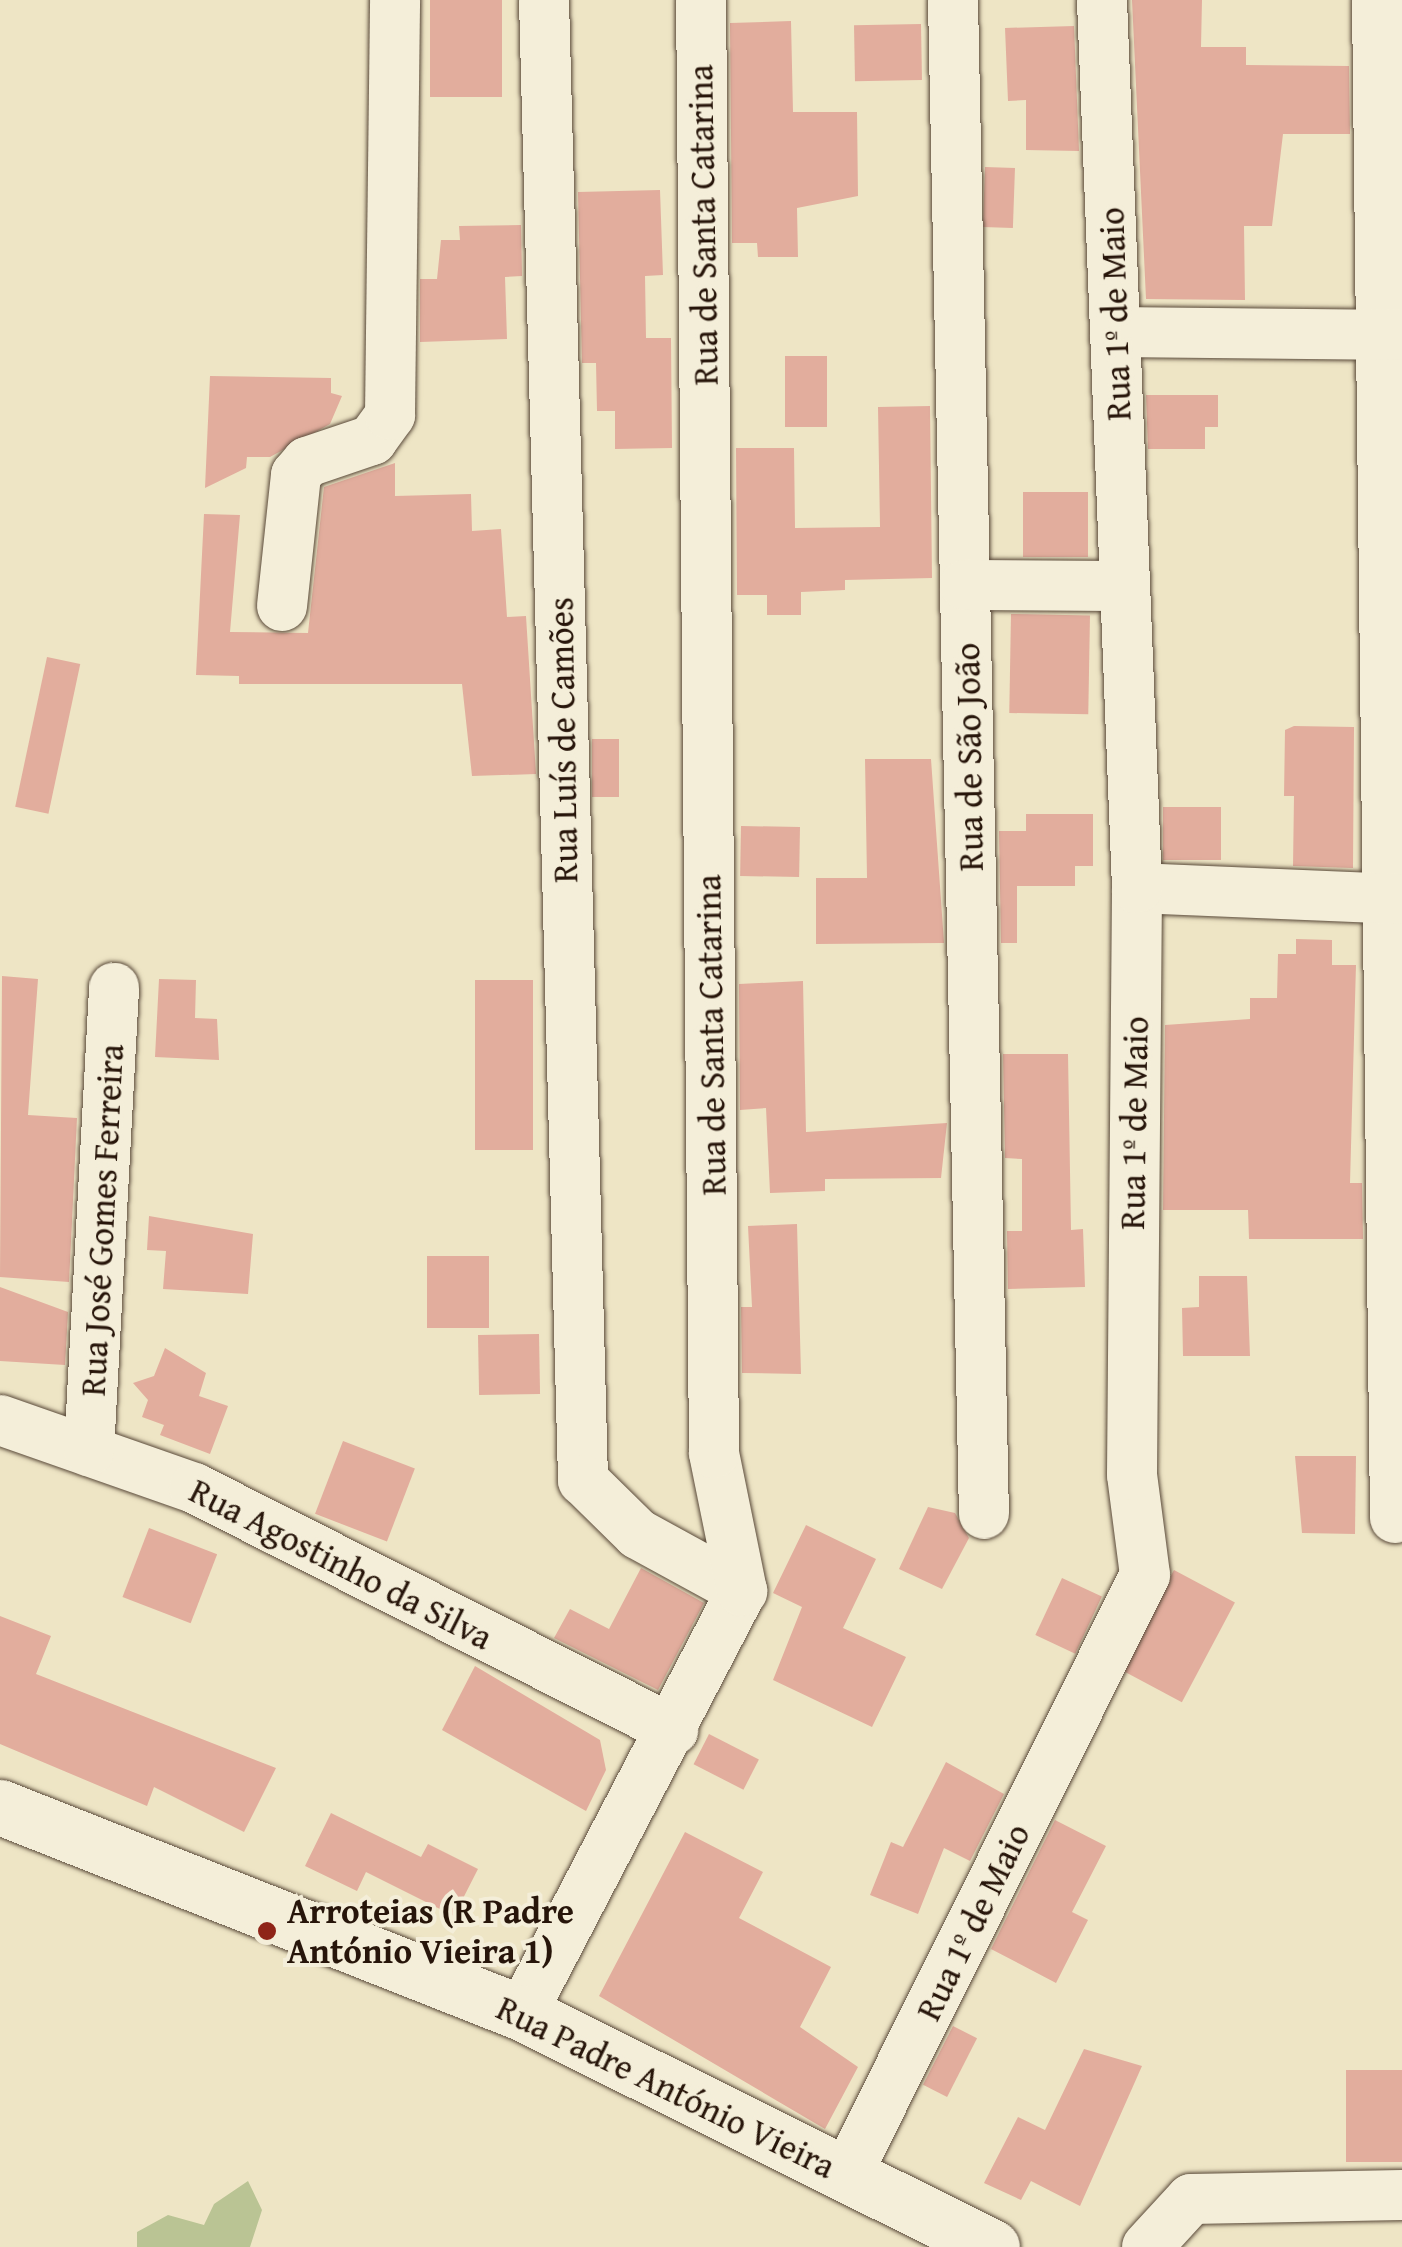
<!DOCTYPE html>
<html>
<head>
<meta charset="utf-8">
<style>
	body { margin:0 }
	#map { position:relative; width:1402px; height:2247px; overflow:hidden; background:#eee5c5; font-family:"Gentium Book Plus",serif }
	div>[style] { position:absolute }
	.green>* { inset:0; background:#bac494 }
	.building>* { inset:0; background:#e2ad9d; transform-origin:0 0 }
	.roads { filter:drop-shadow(0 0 2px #594939) drop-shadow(0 0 2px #594939) }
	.street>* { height:50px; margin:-25px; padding:0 25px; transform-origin:25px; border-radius:25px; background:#f4eed9 }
	.secondary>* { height:55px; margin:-27.5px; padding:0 27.5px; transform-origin:27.5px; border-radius:27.5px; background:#f4eed9 }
	.dots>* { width:28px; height:28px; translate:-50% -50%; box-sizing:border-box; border:5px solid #f4eed9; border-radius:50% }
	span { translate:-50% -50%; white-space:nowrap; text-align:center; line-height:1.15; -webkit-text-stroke:8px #f4eed9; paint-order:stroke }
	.street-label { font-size:35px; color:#27150a }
	.poi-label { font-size:35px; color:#27150a; font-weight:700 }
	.left { translate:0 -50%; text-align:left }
</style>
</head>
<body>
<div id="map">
	<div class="green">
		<div style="clip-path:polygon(248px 2181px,262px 2210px,250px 2247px,137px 2247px,137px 2232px,168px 2215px,204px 2225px,214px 2204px)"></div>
	</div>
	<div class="building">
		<div style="left:430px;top:0;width:72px;height:97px"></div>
		<div style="clip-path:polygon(1132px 0,1202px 0,1201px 47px,1246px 47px,1246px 65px,1349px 66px,1350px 134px,1283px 134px,1272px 226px,1244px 226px,1245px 300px,1146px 299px)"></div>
		<div style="clip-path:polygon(791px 21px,793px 112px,857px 112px,858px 196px,797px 208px,798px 257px,758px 257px,757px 243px,732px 243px,730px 23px)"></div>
		<div style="left:921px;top:24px;width:56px;height:67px;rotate:89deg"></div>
		<div style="clip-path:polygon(1074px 26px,1079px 151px,1026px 150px,1026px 100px,1008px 101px,1005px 28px)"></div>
		<div style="left:985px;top:167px;width:30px;height:60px;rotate:2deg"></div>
		<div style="clip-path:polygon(660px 190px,663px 275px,645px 276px,646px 338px,671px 338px,672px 448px,615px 449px,615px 411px,597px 411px,596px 363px,582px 363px,578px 192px)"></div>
		<div style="clip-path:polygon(521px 225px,522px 276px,505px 277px,507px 339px,420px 342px,420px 279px,437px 279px,441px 240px,460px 240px,459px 226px)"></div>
		<div style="left:785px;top:356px;width:42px;height:71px"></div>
		<div style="clip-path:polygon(210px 376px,331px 378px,331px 393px,342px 396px,330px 424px,270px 457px,247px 457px,246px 468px,205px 488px)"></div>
		<div style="clip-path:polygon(1146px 395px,1218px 395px,1218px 427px,1205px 427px,1205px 449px,1148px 449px)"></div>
		<div style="clip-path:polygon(930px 406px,932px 578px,845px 580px,845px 590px,801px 592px,801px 615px,767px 615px,767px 595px,737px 595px,736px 448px,794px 448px,795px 528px,880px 527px,878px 407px)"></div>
		<div style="clip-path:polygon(395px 463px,395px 496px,471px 494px,472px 531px,501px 529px,507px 617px,526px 616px,536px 774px,472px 776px,462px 684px,239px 684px,239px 676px,196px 675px,204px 514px,240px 515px,230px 632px,308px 633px,324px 487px)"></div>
		<div style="left:1023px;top:492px;width:65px;height:65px"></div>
		<div style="left:1011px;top:614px;width:79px;height:99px;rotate:1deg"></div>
		<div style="left:47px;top:657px;width:34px;height:153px;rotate:12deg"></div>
		<div style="clip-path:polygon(1294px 726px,1354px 727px,1353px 868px,1293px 866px,1294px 796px,1284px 796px,1285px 730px)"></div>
		<div style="left:592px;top:739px;width:27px;height:58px"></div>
		<div style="clip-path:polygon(865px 759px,931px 759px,944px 943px,816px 944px,816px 878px,867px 878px)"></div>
		<div style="left:1163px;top:807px;width:58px;height:53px"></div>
		<div style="clip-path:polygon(1026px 814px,1093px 814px,1093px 866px,1075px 866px,1075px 886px,1017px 886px,1017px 943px,1001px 943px,999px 831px,1026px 831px)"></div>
		<div style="left:741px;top:826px;width:59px;height:50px;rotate:1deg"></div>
		<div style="clip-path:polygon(1296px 939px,1332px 940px,1332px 965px,1356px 965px,1350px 1183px,1362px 1183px,1363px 1239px,1249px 1239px,1248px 1210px,1163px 1210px,1165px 1025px,1250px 1019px,1250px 998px,1277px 998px,1278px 954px,1296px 954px)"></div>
		<div style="clip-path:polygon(2px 976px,38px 979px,28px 1115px,77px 1118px,69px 1282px,0 1277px)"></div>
		<div style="clip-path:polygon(159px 979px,196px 980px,195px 1018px,217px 1019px,219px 1060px,155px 1057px)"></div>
		<div style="left:475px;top:980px;width:58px;height:170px"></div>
		<div style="clip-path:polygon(803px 981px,806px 1132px,947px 1123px,941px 1178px,825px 1179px,825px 1191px,770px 1193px,766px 1108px,740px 1110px,739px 984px)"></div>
		<div style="clip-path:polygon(1003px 1054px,1068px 1054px,1071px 1230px,1083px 1229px,1085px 1287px,1008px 1289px,1007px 1231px,1022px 1231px,1022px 1159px,1005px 1158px)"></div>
		<div style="clip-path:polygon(149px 1216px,253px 1234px,248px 1294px,163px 1289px,166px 1251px,147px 1250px)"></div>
		<div style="clip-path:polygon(797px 1224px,801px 1374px,742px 1373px,741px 1307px,752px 1307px,748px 1226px)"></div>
		<div style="left:427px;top:1256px;width:62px;height:72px"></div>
		<div style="clip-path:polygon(1199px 1276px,1247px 1276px,1250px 1356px,1183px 1356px,1182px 1308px,1199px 1307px)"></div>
		<div style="clip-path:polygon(0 1287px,68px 1312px,65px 1365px,0 1361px)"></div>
		<div style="left:539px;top:1334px;width:60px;height:61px;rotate:89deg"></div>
		<div style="clip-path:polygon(165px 1348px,206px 1373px,199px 1396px,228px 1406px,210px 1454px,160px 1435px,164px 1425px,142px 1417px,148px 1400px,133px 1383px,154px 1376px)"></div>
		<div style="left:343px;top:1441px;width:77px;height:78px;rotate:21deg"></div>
		<div style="clip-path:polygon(1295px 1456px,1356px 1456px,1355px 1534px,1302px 1533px)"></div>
		<div style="clip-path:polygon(928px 1507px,955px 1513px,969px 1538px,942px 1589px,899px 1569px)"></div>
		<div style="clip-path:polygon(806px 1525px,876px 1559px,843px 1628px,906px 1657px,872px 1727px,773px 1680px,802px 1607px,773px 1593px)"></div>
		<div style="left:149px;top:1528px;width:73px;height:74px;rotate:21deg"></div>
		<div style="clip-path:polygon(641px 1568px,704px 1603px,658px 1690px,554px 1638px,570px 1609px,609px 1629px)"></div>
		<div style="left:1174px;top:1570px;width:69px;height:113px;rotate:28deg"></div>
		<div style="left:1062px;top:1578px;width:44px;height:63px;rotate:25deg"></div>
		<div style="clip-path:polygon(0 1616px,51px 1636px,36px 1674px,276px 1768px,244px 1832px,154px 1787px,147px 1806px,0 1744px)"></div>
		<div style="clip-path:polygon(475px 1666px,600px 1740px,606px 1770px,586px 1811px,442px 1730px)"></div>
		<div style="left:709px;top:1734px;width:56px;height:34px;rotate:27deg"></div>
		<div style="clip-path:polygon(946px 1762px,1004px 1794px,970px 1861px,944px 1848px,918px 1914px,870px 1895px,891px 1842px,903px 1847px)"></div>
		<div style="clip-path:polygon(331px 1813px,421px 1857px,428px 1844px,478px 1869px,454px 1916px,366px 1872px,357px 1891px,305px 1866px)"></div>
		<div style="clip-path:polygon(1055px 1820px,1106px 1846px,1072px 1912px,1088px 1920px,1056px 1983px,991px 1949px)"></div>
		<div style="clip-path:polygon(685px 1832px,763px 1872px,739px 1918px,831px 1967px,800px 2027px,858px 2067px,825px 2129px,599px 1996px)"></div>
		<div style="left:953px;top:2026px;width:27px;height:66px;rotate:27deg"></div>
		<div style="clip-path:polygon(1084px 2049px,1142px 2066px,1080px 2206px,1031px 2181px,1021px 2200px,984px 2183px,1018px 2117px,1045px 2130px)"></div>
		<div style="left:1402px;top:2070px;width:92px;height:56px;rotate:90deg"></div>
	</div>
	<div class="roads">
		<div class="street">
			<div style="left:544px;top:0;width:1481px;rotate:88.49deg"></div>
			<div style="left:583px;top:1480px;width:77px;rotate:44.5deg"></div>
			<div style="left:638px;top:1534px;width:119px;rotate:28.7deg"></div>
			<div style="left:953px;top:0;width:1514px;rotate:88.83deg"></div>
			<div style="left:1377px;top:0;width:1518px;rotate:89.32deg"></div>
			<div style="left:1115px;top:332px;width:287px;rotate:0.6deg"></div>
			<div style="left:965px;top:585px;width:160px;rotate:0.4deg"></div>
			<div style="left:282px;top:606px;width:132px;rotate:-83.9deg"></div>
			<div style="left:296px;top:475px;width:17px;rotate:-50deg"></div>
			<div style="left:307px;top:462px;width:69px;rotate:-18.7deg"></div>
			<div style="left:372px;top:440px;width:31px;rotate:-54deg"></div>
			<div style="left:390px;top:415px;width:415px;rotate:-89.3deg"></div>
			<div style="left:1137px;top:888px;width:265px;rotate:2.4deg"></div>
			<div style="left:0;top:1420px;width:206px;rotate:19.3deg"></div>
			<div style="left:194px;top:1488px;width:537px;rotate:26.8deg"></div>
			<div style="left:89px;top:1451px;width:464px;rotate:-86.9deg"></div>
			<div style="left:522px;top:2013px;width:476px;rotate:-62.5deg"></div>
			<div style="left:742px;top:1591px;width:141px;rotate:-101.5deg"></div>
			<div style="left:714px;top:1453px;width:1453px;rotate:-90.51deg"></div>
			<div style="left:846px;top:2176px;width:671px;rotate:-63.55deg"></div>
			<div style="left:1145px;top:1575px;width:101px;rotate:-97.4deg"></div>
			<div style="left:1132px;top:1475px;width:587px;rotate:-89.51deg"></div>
			<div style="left:1137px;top:888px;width:889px;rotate:-92.26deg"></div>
			<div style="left:1147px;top:2247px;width:65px;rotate:-47.5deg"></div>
			<div style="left:1191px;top:2199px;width:211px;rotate:-1.1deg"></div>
		</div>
		<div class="secondary">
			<div style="left:0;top:1807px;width:561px;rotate:21.54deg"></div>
			<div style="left:522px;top:2013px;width:525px;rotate:26.47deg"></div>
		</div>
	</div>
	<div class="dots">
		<div style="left:267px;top:1931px;background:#8f2418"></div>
	</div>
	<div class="street-label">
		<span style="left:703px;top:225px;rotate:-91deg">Rua de Santa Catarina</span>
		<span style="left:1115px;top:314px;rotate:-92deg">Rua 1º de Maio</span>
		<span style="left:563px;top:740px;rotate:-91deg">Rua Luís de Camões</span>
		<span style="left:969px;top:757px;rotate:-91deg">Rua de São João</span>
		<span style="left:711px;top:1035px;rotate:-91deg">Rua de Santa Catarina</span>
		<span style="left:1134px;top:1123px;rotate:-89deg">Rua 1º de Maio</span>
		<span style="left:102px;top:1220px;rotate:-87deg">Rua José Gomes Ferreira</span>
		<span style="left:341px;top:1564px;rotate:27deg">Rua Agostinho da Silva</span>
		<span style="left:973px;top:1922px;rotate:-64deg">Rua 1º de Maio</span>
		<span style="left:666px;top:2087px;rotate:26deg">Rua Padre António Vieira</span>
	</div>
	<div class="poi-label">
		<span class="left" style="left:287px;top:1931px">Arroteias (R Padre<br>António Vieira 1)</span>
	</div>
</div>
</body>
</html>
